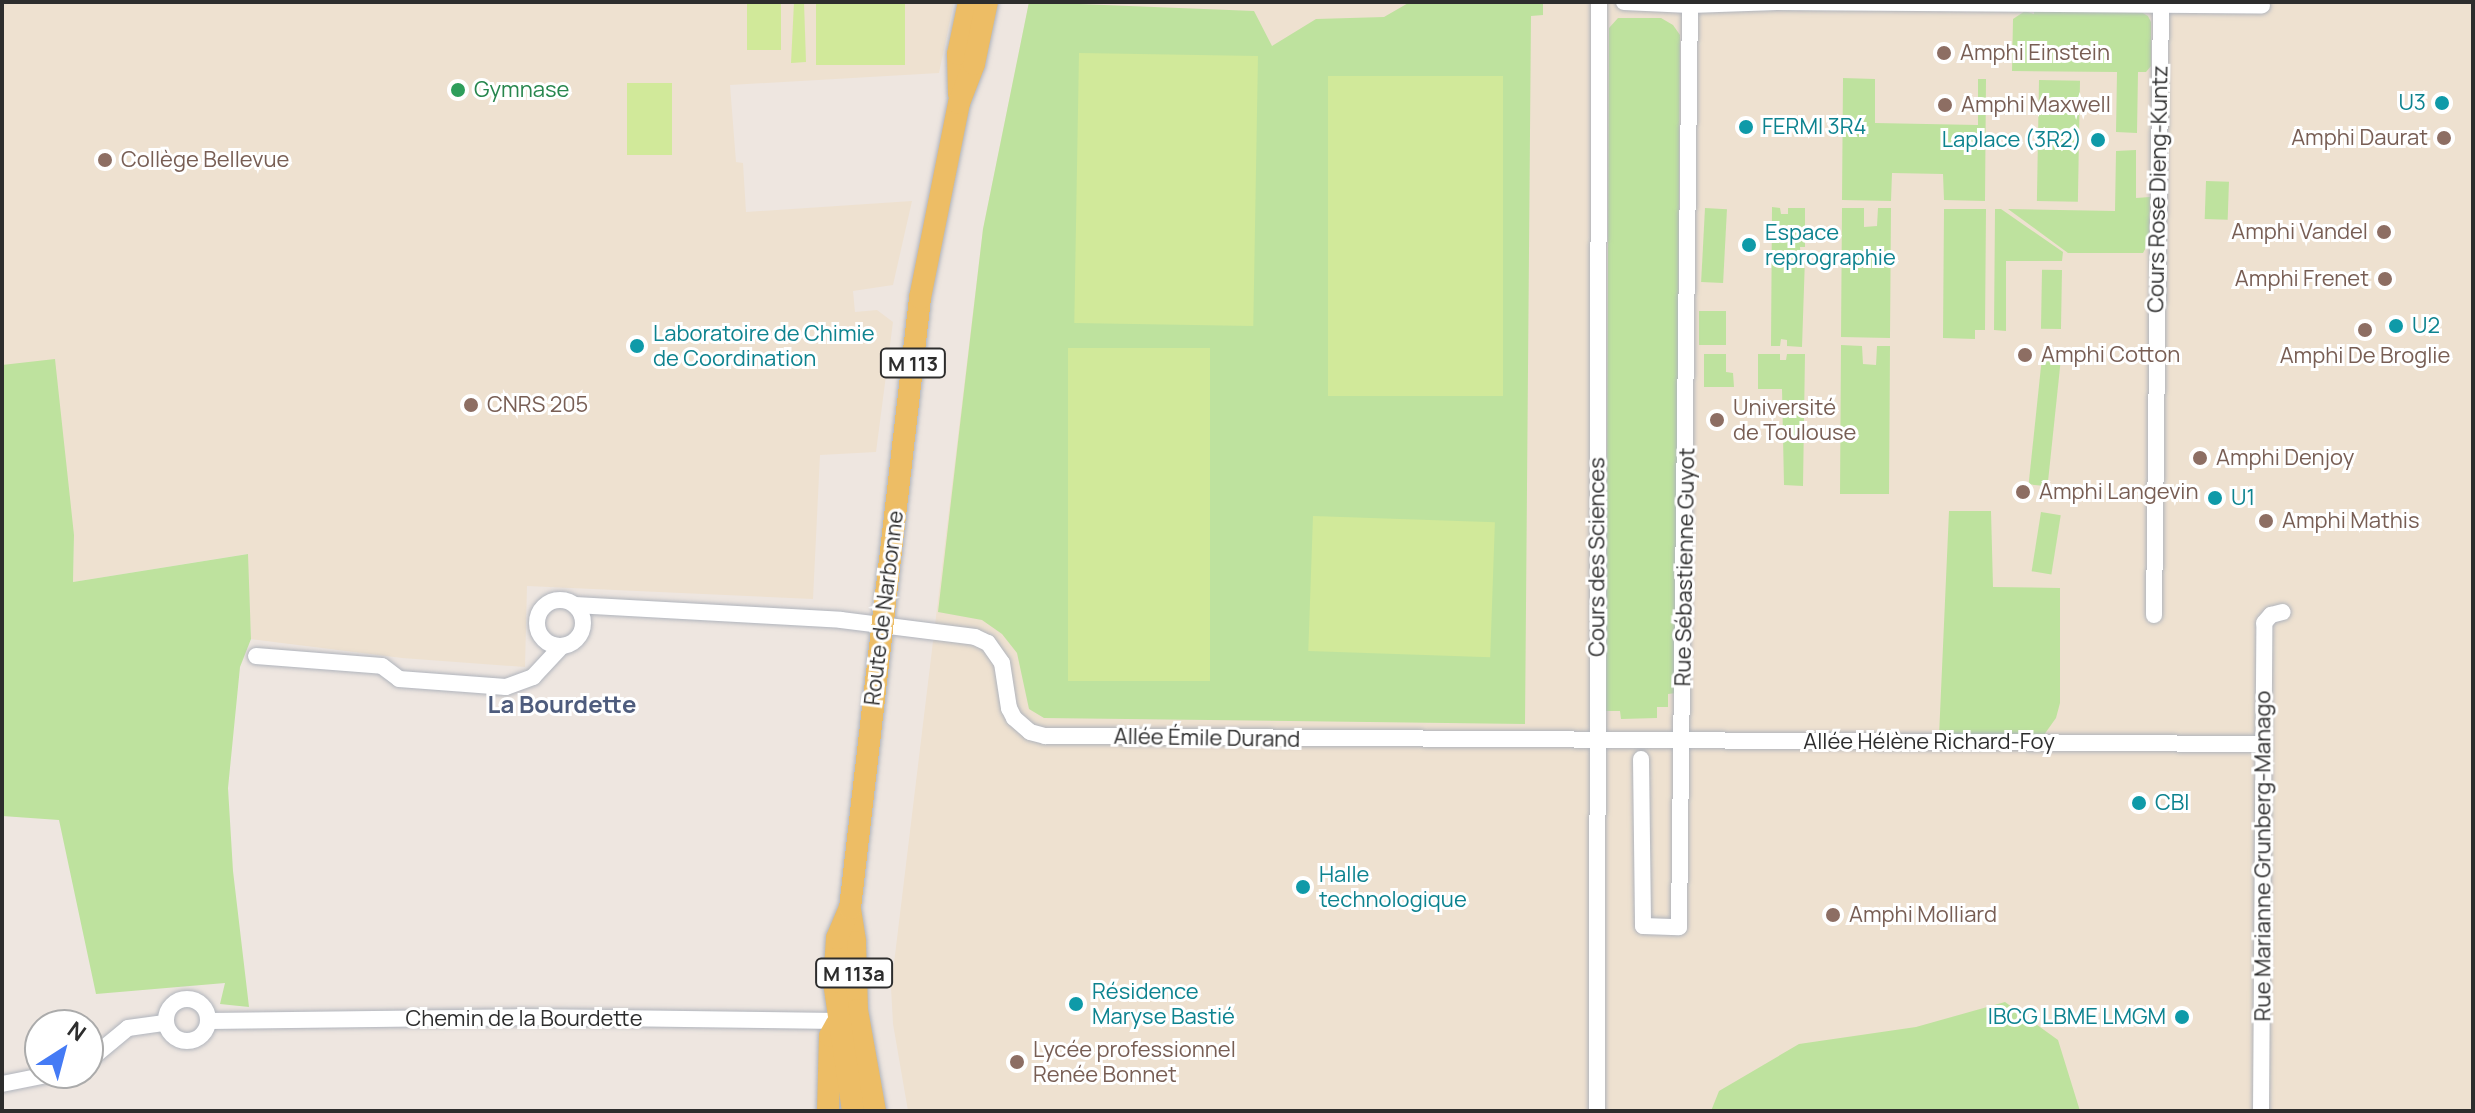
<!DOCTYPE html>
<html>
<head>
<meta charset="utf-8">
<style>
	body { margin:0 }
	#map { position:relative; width:2475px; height:1113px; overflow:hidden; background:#eee6e0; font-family:Manrope,sans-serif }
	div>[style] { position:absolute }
	.education>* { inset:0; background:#eee1d0 }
	.green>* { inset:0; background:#bee29e; transform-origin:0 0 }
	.pitch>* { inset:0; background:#d1e99a; transform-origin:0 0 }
	.roads { filter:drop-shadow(0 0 2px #b0b4bc) drop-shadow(0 0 2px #b0b4bc) }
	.minor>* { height:16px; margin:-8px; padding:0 8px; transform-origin:8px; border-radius:8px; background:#fff }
	.minor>.ring { margin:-8px; padding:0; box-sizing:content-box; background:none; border:16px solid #fff; border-radius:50% }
	.major>* { height:22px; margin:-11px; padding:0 11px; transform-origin:11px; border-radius:11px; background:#edbd65 }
	.dots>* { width:22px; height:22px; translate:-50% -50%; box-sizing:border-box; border:4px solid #fff; border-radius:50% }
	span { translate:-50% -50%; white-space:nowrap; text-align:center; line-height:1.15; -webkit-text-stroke:6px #fff; paint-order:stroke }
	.shield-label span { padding:2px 6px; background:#fff; border:2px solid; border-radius:6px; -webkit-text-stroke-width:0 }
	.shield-label { font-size:20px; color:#2d2d2d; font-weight:700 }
	.education-label { font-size:22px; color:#785e54 }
	.left { translate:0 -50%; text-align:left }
	.right { translate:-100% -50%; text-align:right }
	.leisure-label { font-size:22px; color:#27864d }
	.culture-label { font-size:22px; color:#0d838f }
	.street-label { font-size:22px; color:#2d2d2d }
	.neighbourhood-label { font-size:24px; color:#4e5c7d; font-weight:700 }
	.frame { position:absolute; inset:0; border:4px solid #2d2d2d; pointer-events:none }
	.north { position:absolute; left:24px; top:1009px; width:80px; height:80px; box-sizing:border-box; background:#fff; border:2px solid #ababab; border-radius:50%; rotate:36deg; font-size:22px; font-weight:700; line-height:32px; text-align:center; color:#2d2d2d }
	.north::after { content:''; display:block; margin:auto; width:28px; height:36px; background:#457bf5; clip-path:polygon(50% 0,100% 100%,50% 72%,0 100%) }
</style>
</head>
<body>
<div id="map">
	<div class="education">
		<div style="clip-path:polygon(2px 2px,954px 2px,939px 73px,730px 85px,736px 162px,743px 163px,746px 212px,912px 201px,893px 285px,853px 291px,855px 312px,877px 310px,893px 322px,876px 452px,820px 455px,813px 599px,527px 586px,525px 667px,402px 658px,251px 639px,247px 554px,73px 582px,74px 535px,2px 367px)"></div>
		<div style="clip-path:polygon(1029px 2px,2473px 2px,2473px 1111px,908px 1111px,893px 1024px,891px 988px,983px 229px)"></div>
	</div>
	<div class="green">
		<div style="clip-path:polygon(1029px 2px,1254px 11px,1272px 46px,1316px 19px,1384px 17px,1410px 2px,1543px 2px,1543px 15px,1531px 16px,1525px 724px,1044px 718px,1029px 709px,1017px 653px,1002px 634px,982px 620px,938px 612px,983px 229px)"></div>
		<div style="clip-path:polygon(2025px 11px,2034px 14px,2034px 11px,2141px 12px,2148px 16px,2151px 22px,2151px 66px,2146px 72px,2138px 72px,2137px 133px,2116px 132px,2117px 72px,2012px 71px,2013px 19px)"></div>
		<div style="clip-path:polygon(1618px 18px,1661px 18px,1673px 25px,1680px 35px,1676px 693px,1668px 694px,1668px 707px,1657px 707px,1657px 718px,1621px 719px,1620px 711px,1606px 711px,1609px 28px)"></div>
		<div style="clip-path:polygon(1843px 78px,1875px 79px,1875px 123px,1978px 125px,1978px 79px,1986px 79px,1985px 201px,1944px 200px,1943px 174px,1892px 173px,1891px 201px,1842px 200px)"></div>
		<div style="left:2039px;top:80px;width:41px;height:121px;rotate:1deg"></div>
		<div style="clip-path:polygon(2136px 150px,2136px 198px,2150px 197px,2149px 242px,2143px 253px,2068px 253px,2008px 209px,2115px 211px,2116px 151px)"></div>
		<div style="left:2206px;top:181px;width:23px;height:38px;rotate:2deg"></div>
		<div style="clip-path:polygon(1772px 207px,1780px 208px,1781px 214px,1788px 214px,1788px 208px,1805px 208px,1805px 247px,1800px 247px,1801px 258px,1805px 258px,1802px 347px,1787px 346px,1787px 340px,1781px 339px,1780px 346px,1771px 346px)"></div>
		<div style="left:1705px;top:208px;width:22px;height:74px;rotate:3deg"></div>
		<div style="clip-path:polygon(1842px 208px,1864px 208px,1864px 227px,1877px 226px,1878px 208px,1891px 208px,1890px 338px,1841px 337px)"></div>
		<div style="clip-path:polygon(1944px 209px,1986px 209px,1985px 330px,1975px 330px,1975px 339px,1943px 338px)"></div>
		<div style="clip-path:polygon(1995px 209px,2001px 209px,2063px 252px,2062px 261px,2006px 261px,2006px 331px,1994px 330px)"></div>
		<div style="left:2062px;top:270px;width:59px;height:20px;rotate:91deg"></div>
		<div style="left:1699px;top:311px;width:27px;height:34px"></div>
		<div style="clip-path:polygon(1841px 345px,1862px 346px,1863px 364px,1876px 365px,1877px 346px,1890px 346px,1889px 494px,1840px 494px)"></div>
		<div style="clip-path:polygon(1704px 354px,1726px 354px,1726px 372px,1733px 373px,1734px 387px,1704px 387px)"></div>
		<div style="clip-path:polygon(1758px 354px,1780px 354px,1780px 360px,1786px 360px,1787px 354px,1805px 354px,1803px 486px,1784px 485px,1782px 389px,1758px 389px)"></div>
		<div style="left:2042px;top:357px;width:19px;height:128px;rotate:6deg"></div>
		<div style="clip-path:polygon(55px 359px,74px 535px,73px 582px,248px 554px,251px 639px,240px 667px,228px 788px,233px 871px,249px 1007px,220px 1004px,225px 983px,96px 994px,59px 820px,2px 816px,2px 365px)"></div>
		<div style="clip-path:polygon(1949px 511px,1991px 511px,1993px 587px,2060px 588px,2060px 703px,2056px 718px,2041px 739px,1939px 736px)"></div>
		<div style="left:2041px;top:512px;width:20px;height:60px;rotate:9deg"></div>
		<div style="clip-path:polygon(2005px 1002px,2058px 1040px,2080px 1111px,1711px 1111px,1719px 1091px,1799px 1044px,1916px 1027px)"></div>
	</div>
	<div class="pitch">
		<div style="left:747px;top:2px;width:34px;height:48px"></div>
		<div style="clip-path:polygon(794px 2px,804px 2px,806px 62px,791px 63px)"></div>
		<div style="left:816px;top:2px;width:89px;height:63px"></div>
		<div style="left:1079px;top:53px;width:179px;height:270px;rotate:1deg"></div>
		<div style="left:1328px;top:76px;width:175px;height:320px"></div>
		<div style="left:627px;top:83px;width:45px;height:72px"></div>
		<div style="left:1068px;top:348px;width:142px;height:333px"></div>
		<div style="left:1313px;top:516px;width:182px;height:135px;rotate:2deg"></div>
	</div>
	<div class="roads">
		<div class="minor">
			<div style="left:1624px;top:2px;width:66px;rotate:2.6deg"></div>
			<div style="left:1690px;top:5px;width:87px;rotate:-2deg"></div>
			<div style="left:1777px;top:2px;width:485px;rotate:0.4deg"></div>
			<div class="ring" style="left:537px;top:600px;width:30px;height:30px"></div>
			<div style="left:575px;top:605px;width:266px;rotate:3.2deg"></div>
			<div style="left:841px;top:620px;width:135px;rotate:7.2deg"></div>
			<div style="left:975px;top:637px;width:14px;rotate:25deg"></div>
			<div style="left:988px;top:643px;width:24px;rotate:55deg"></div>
			<div style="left:1002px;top:663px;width:46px;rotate:81.2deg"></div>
			<div style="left:1009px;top:708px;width:11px;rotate:63deg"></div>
			<div style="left:1014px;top:718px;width:21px;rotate:41deg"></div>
			<div style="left:1030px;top:732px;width:16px;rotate:15deg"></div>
			<div style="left:1045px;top:736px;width:1218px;rotate:0.38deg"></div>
			<div style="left:2154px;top:615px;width:613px;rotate:-89.35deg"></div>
			<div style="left:256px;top:656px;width:126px;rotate:4.5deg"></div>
			<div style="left:382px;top:666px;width:21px;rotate:37deg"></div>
			<div style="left:399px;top:679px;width:107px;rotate:4.3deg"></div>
			<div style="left:506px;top:687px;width:29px;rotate:-20deg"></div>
			<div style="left:533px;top:677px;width:42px;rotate:-46.9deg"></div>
			<div style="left:1641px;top:759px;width:167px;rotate:89.3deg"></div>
			<div style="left:1643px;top:926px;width:36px;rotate:2deg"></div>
			<div style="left:1679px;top:927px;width:925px;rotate:-89.32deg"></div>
			<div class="ring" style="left:166px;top:999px;width:26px;height:26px"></div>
			<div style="left:209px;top:1021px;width:310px;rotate:-0.7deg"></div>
			<div style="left:519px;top:1017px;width:320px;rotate:0.7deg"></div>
			<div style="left:839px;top:1021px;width:8px;rotate:23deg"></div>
			<div style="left:88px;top:1061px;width:52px;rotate:-39.5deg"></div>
			<div style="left:128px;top:1028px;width:37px;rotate:-8deg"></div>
			<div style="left:2px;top:1084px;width:56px;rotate:-11.3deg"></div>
			<div style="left:1597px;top:1111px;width:1109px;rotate:-89.9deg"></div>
			<div style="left:2261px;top:1111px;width:488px;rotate:-89.6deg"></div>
			<div style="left:2264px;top:623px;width:11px;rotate:-49deg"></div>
			<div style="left:2271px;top:615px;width:12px;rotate:-14deg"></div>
		</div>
		<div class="major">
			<div style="left:959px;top:94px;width:40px;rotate:-91.4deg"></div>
			<div style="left:958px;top:54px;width:53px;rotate:-78.1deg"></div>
			<div style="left:850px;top:909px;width:33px;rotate:81deg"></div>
			<div style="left:855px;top:942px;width:68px;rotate:88.3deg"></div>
			<div style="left:857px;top:1010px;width:103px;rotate:79.9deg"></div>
			<div style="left:828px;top:1111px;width:75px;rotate:-88.5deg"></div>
			<div style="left:830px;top:1036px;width:13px;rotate:-61deg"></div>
			<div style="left:853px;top:1111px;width:130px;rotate:-98.4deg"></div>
			<div style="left:834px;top:982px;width:44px;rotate:-86.1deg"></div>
			<div style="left:837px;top:938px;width:33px;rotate:-67deg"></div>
			<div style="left:850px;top:908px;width:614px;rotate:-83.45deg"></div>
			<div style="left:920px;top:298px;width:199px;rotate:-78.7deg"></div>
			<div style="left:959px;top:103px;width:42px;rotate:-69deg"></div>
			<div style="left:974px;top:64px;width:63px;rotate:-78.2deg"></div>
		</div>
	</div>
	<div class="dots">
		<div style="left:1944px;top:53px;background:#8d6e63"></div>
		<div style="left:458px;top:90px;background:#2e9e5b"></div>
		<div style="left:2442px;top:103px;background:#0f9aa8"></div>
		<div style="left:1945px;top:105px;background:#8d6e63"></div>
		<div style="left:1746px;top:127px;background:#0f9aa8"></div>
		<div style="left:2444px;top:138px;background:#8d6e63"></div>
		<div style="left:2098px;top:140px;background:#0f9aa8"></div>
		<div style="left:105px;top:160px;background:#8d6e63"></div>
		<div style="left:2384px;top:232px;background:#8d6e63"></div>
		<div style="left:1749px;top:245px;background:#0f9aa8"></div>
		<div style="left:2385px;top:279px;background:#8d6e63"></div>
		<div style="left:2396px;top:326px;background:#0f9aa8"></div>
		<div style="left:2365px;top:330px;background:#8d6e63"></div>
		<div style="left:637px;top:346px;background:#0f9aa8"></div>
		<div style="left:2025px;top:355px;background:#8d6e63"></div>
		<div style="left:471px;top:405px;background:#8d6e63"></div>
		<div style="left:1717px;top:420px;background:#8d6e63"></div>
		<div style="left:2200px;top:458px;background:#8d6e63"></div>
		<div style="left:2023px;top:492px;background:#8d6e63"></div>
		<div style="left:2215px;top:498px;background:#0f9aa8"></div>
		<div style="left:2266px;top:521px;background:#8d6e63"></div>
		<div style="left:2139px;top:803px;background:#0f9aa8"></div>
		<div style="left:1303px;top:887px;background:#0f9aa8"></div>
		<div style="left:1833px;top:915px;background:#8d6e63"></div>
		<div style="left:1076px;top:1004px;background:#0f9aa8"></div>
		<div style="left:2182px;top:1017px;background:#0f9aa8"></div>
		<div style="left:1017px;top:1062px;background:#8d6e63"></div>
	</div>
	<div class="shield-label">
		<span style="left:913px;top:363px">M 113</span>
		<span style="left:854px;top:973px">M 113a</span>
	</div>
	<div class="education-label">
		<span class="left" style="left:1960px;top:53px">Amphi Einstein</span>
		<span class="left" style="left:1961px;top:105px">Amphi Maxwell</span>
		<span class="right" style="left:2428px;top:138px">Amphi Daurat</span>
		<span class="left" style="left:121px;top:160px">Collège Bellevue</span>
		<span class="right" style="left:2368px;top:232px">Amphi Vandel</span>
		<span class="right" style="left:2369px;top:279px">Amphi Frenet</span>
		<span class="left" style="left:2041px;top:355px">Amphi Cotton</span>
		<span style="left:2365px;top:356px">Amphi De Broglie</span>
		<span class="left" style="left:487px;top:405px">CNRS 205</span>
		<span class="left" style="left:1733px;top:420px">Université<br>de Toulouse</span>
		<span class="left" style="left:2216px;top:458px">Amphi Denjoy</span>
		<span class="left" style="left:2039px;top:492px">Amphi Langevin</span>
		<span class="left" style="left:2282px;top:521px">Amphi Mathis</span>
		<span class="left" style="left:1849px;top:915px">Amphi Molliard</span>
		<span class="left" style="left:1033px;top:1062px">Lycée professionnel<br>Renée Bonnet</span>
	</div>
	<div class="leisure-label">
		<span class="left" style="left:474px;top:90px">Gymnase</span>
	</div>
	<div class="culture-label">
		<span class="right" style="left:2426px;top:103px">U3</span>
		<span class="left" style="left:1762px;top:127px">FERMI 3R4</span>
		<span class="right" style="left:2082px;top:140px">Laplace (3R2)</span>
		<span class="left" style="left:1765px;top:245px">Espace<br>reprographie</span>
		<span class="left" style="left:2412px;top:326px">U2</span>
		<span class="left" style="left:653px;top:346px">Laboratoire de Chimie<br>de Coordination</span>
		<span class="left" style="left:2231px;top:498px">U1</span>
		<span class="left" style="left:2155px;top:803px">CBI</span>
		<span class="left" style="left:1319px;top:887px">Halle<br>technologique</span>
		<span class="left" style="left:1092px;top:1004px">Résidence<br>Maryse Bastié</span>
		<span class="right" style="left:2166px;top:1017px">IBCG LBME LMGM</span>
	</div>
	<div class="street-label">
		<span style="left:2158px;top:189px;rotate:-89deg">Cours Rose Dieng-Kuntz</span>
		<span style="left:1597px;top:557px;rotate:-90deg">Cours des Sciences</span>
		<span style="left:1685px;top:567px;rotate:-89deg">Rue Sébastienne Guyot</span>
		<span style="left:884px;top:608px;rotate:-83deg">Route de Narbonne</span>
		<span style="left:1207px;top:738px;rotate:1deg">Allée Émile Durand</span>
		<span style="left:1929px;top:742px">Allée Hélène Richard-Foy</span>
		<span style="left:2263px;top:856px;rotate:-90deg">Rue Marianne Grunberg-Manago</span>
		<span style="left:524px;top:1019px">Chemin de la Bourdette</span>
	</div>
	<div class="neighbourhood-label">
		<span style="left:562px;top:704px">La Bourdette</span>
	</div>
	<div class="frame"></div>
	<div class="north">N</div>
</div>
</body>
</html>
